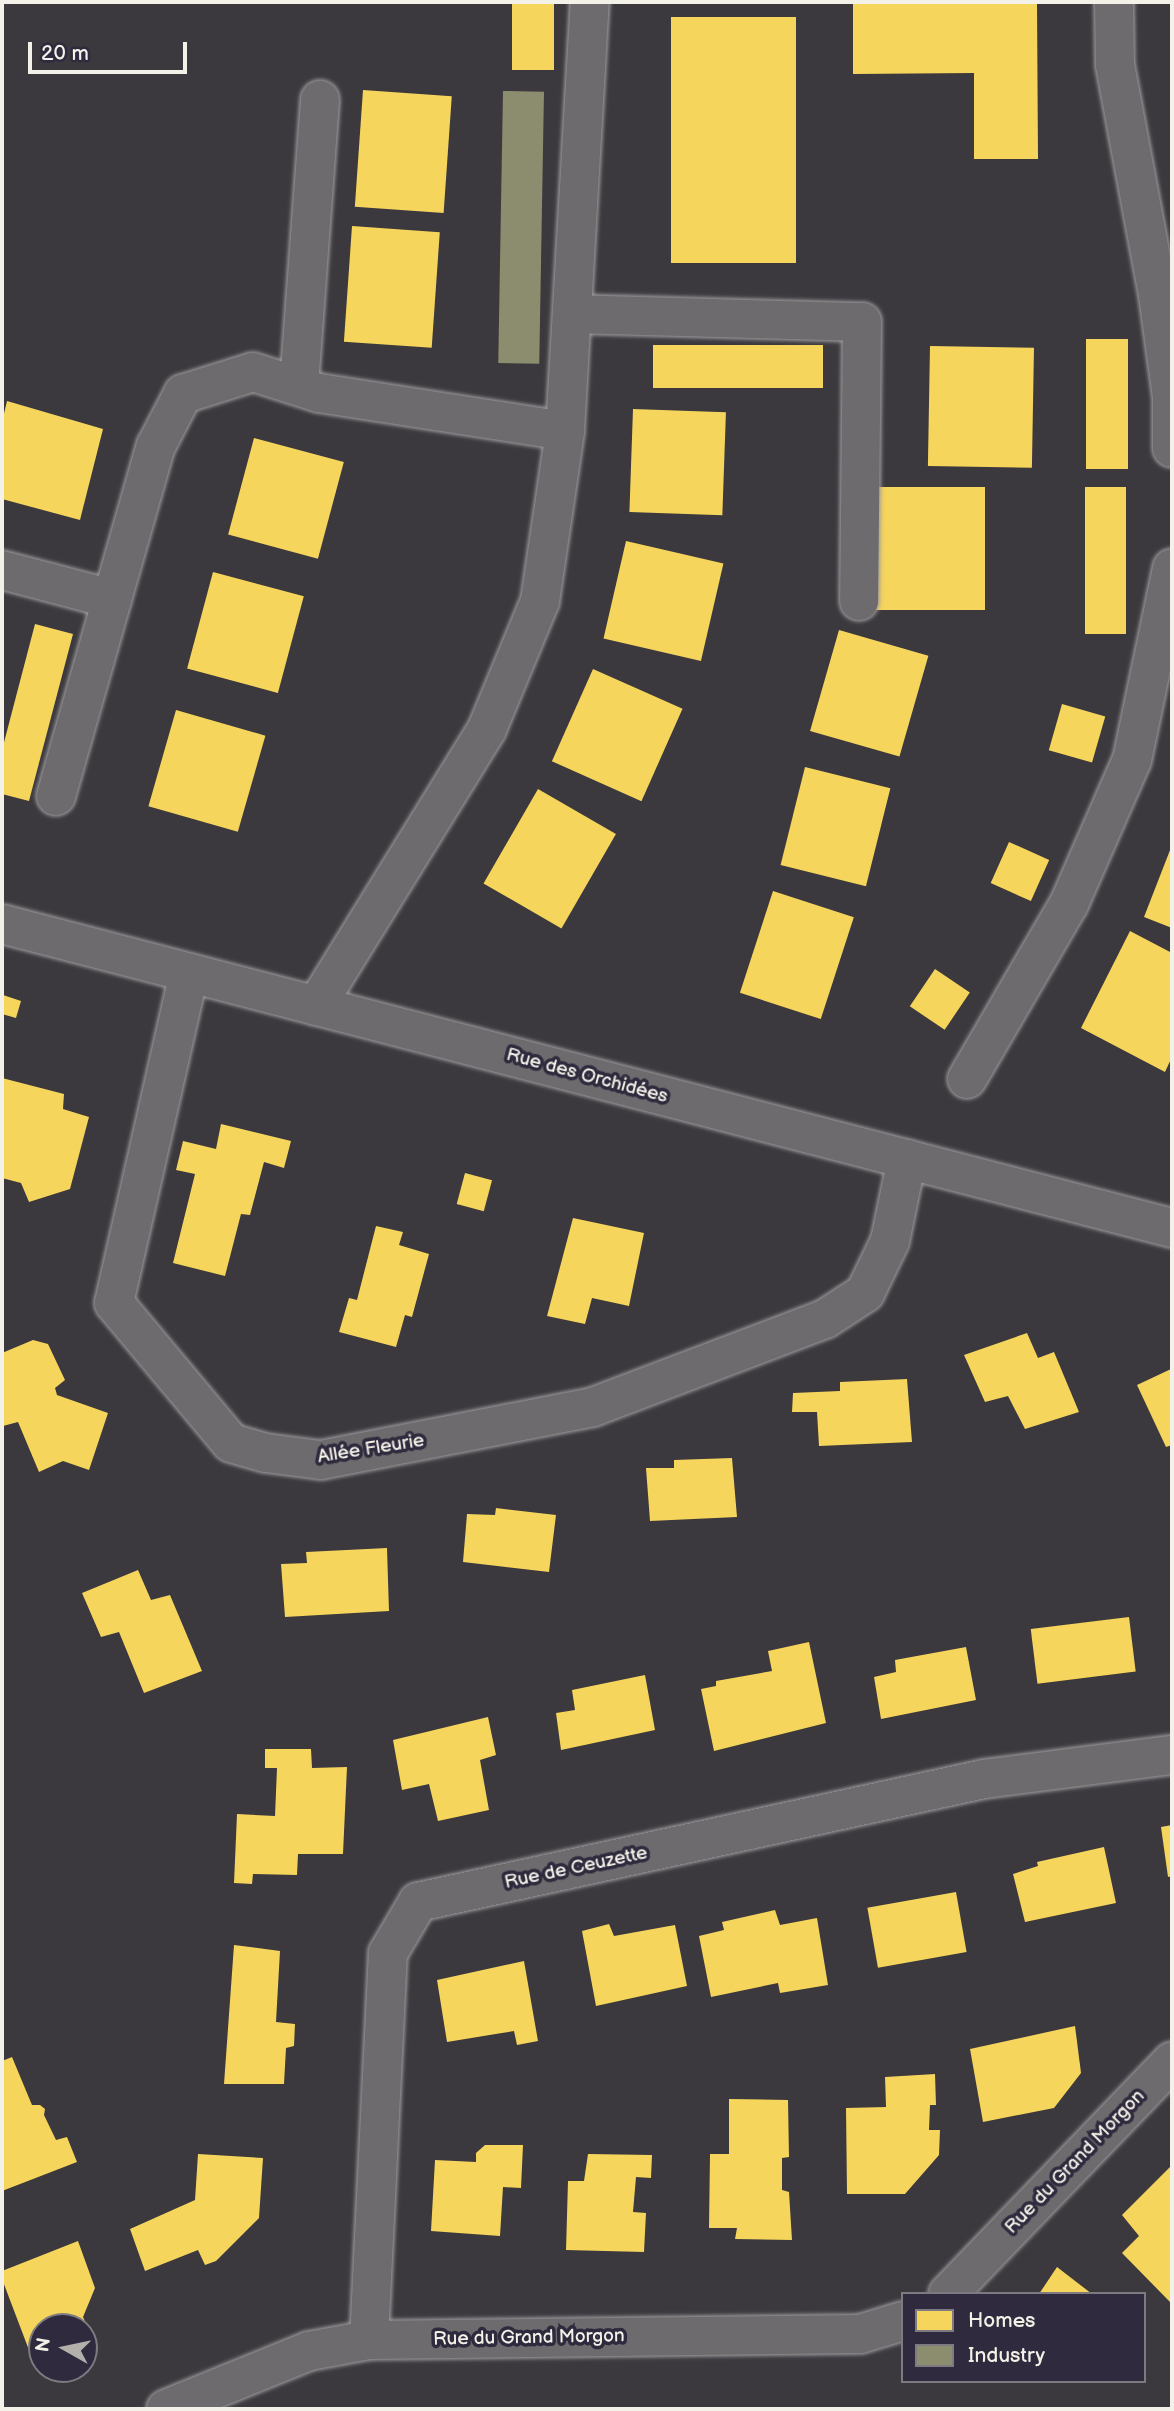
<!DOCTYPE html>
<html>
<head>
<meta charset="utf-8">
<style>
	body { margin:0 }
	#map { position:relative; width:1174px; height:2411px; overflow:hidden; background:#3b383e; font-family:"Balsamiq Sans",sans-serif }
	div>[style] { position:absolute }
	.homes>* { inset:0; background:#f6d55c; transform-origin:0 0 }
	.industry>* { inset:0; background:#8c8c6e; transform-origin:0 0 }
	.roads { filter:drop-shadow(0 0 2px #9f9d9e) drop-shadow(0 0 2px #9f9d9e) }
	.minor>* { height:38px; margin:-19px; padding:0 19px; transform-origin:19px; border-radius:19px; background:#6d6b6d }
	span { translate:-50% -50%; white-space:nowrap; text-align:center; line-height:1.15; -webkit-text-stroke:7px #2f2a3d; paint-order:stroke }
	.street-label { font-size:19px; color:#f4f1e8 }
	.frame { position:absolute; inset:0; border:4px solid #f4f1e8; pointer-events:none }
	.legend { position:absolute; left:901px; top:2292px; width:245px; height:91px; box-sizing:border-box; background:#2f2a3d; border:2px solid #7e7a81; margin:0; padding:9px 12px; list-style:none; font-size:21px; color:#f4f1e8 }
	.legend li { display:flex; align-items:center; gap:14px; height:35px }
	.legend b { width:35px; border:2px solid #7e7a81 }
	.north { position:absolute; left:28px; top:2313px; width:70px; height:70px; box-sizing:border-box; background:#2f2a3d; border:2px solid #7e7a81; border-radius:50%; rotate:279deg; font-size:19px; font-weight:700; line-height:28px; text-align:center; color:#f4f1e8 }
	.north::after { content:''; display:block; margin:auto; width:24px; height:32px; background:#b3b0ac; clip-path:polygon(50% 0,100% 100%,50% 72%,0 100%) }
	.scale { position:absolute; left:28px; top:42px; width:159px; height:32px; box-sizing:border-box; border:4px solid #f4f1e8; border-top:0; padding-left:9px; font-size:21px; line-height:24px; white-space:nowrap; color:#f4f1e8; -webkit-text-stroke:5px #2f2a3d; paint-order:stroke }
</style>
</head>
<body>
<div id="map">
	<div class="homes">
		<div style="left:512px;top:2px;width:42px;height:68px"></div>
		<div style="clip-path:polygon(853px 2px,1037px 2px,1038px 159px,974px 159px,974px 73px,853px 74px)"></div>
		<div style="left:671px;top:17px;width:125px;height:246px"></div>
		<div style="left:363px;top:90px;width:89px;height:117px;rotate:4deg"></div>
		<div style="left:352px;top:226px;width:88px;height:116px;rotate:4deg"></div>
		<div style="left:1086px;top:339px;width:42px;height:130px"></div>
		<div style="left:653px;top:345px;width:170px;height:43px"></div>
		<div style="left:930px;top:346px;width:104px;height:120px;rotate:1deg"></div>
		<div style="clip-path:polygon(7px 401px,103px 429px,80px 520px,2px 499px,2px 422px)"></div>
		<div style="left:633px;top:409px;width:93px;height:103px;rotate:2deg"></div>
		<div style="left:254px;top:438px;width:93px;height:100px;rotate:15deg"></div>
		<div style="left:876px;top:487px;width:109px;height:123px"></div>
		<div style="left:1085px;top:487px;width:41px;height:147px"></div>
		<div style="left:626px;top:541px;width:100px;height:100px;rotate:13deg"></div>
		<div style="left:213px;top:572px;width:94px;height:100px;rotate:15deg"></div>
		<div style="clip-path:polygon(35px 624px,73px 634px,29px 801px,2px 794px,2px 750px)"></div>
		<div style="left:839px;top:630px;width:93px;height:105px;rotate:16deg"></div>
		<div style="left:593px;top:669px;width:98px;height:101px;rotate:24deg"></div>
		<div style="left:1062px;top:704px;width:45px;height:48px;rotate:16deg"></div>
		<div style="left:176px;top:710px;width:93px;height:100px;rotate:16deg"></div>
		<div style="left:805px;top:767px;width:88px;height:101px;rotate:14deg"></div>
		<div style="left:538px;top:789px;width:90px;height:109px;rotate:30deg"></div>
		<div style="left:1009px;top:842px;width:44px;height:45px;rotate:24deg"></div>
		<div style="clip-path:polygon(1172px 845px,1172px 928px,1144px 917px)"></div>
		<div style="left:773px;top:891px;width:85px;height:107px;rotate:18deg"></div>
		<div style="clip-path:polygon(1130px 931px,1172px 953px,1172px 1057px,1165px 1072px,1081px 1028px)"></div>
		<div style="left:935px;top:969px;width:42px;height:45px;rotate:34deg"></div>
		<div style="clip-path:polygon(3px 995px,21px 1001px,16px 1018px,2px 1014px)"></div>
		<div style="clip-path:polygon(2px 1078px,64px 1094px,63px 1109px,89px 1117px,70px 1189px,29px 1202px,21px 1183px,2px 1178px)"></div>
		<div style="clip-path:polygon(221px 1124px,291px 1141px,284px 1168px,264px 1162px,250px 1215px,241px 1214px,225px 1276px,173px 1263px,195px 1174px,176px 1170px,183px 1141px,216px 1149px)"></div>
		<div style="left:465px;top:1173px;width:28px;height:32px;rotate:15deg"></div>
		<div style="clip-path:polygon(573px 1218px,644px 1233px,629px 1306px,592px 1298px,585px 1324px,547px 1316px)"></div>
		<div style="clip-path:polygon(376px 1226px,403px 1232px,399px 1245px,429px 1254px,412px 1317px,405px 1315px,396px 1347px,339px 1332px,349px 1298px,357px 1300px)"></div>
		<div style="clip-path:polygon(1027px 1333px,1038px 1358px,1054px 1352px,1079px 1412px,1025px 1429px,1008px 1396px,985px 1402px,964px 1355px)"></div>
		<div style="clip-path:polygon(33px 1340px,48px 1344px,65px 1380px,55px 1388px,57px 1395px,108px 1413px,89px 1470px,63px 1461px,39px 1472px,18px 1422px,3px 1426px,2px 1353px)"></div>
		<div style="clip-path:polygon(1171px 1369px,1172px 1445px,1166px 1447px,1137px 1385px)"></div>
		<div style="clip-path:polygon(907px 1379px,912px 1442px,819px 1446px,817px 1412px,792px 1412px,793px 1393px,840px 1391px,840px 1382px)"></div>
		<div style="clip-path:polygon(732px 1458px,737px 1517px,650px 1521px,646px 1468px,674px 1468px,674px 1460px)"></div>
		<div style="clip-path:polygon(496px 1508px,556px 1515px,549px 1572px,463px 1562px,467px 1514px,495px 1515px)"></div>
		<div style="clip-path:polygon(387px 1548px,389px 1611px,285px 1617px,281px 1564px,307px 1563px,306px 1552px)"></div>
		<div style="clip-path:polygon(138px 1570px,151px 1600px,170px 1595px,202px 1671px,144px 1693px,119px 1632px,101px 1637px,82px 1593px)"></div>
		<div style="left:1129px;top:1617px;width:55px;height:99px;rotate:83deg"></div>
		<div style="clip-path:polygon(809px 1642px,826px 1723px,714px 1751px,701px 1689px,716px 1686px,716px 1681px,772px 1671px,768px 1651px)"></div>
		<div style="clip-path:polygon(966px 1647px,976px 1700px,881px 1719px,874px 1677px,896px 1672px,895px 1660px)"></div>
		<div style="clip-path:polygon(645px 1675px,655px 1730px,561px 1750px,556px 1713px,575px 1710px,572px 1690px)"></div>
		<div style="clip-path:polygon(488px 1717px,496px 1755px,480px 1760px,489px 1810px,438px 1821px,429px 1784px,402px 1790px,393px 1740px)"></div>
		<div style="clip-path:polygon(265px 1749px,311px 1749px,312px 1768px,347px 1767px,343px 1854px,298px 1854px,297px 1875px,253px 1874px,252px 1884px,234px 1883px,237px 1814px,275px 1816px,277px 1768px,265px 1768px)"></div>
		<div style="clip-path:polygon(1172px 1825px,1172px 1876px,1168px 1877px,1161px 1827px)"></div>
		<div style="clip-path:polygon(1104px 1847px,1116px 1903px,1025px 1922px,1013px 1874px,1038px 1866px,1037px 1862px)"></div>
		<div style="left:956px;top:1892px;width:61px;height:90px;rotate:80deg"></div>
		<div style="clip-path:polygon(775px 1910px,780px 1925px,817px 1918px,828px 1985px,780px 1993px,778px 1983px,711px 1997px,699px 1936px,724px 1930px,722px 1922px)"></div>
		<div style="clip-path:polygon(609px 1924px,614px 1936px,675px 1925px,687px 1986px,596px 2006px,582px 1931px)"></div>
		<div style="clip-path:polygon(234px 1945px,280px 1951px,276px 2022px,295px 2024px,294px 2046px,286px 2048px,284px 2084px,224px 2084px)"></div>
		<div style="clip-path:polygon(524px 1961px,538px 2041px,517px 2045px,514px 2031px,447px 2042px,437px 1980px)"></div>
		<div style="clip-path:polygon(1075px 2026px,1081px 2073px,1054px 2108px,983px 2122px,970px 2049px)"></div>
		<div style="clip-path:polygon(12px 2057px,32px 2105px,40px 2105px,45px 2109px,44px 2115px,56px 2140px,67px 2137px,77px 2162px,2px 2191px,2px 2061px)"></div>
		<div style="clip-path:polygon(935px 2074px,936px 2105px,930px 2105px,929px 2130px,940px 2130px,939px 2155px,905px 2194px,847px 2194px,846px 2108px,886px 2107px,885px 2077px)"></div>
		<div style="clip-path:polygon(729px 2099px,788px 2100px,789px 2157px,782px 2158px,782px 2190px,789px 2192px,792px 2240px,735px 2239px,737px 2228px,709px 2228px,710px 2154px,729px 2154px)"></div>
		<div style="clip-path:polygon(485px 2145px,523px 2145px,521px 2188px,503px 2187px,500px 2236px,431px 2231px,435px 2160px,476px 2162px,476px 2153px)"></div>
		<div style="clip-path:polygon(198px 2154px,263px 2158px,259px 2218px,216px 2261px,205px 2265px,198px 2250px,145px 2271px,130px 2229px,195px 2200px)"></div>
		<div style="clip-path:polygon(588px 2154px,652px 2155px,651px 2178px,636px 2177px,633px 2212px,646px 2213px,644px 2252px,566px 2250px,568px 2181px,584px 2181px)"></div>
		<div style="clip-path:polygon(1172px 2165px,1172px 2299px,1170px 2302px,1122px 2253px,1139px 2236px,1122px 2215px)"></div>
		<div style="clip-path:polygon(78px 2241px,95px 2288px,83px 2317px,90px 2333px,84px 2336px,84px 2327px,42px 2327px,42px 2354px,32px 2358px,2px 2279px,2px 2271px)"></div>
		<div style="clip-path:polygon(1057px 2267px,1092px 2294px,1039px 2294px)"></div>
	</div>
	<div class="industry">
		<div style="left:503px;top:91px;width:41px;height:272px;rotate:1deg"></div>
	</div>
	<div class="roads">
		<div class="minor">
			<div style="left:1114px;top:2px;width:63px;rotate:89.1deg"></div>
			<div style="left:1115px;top:65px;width:234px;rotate:79.4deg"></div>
			<div style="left:1158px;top:295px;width:103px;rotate:82.2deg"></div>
			<div style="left:1172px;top:397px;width:51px;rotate:90deg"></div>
			<div style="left:572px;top:314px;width:290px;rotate:1.6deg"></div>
			<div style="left:862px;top:322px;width:279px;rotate:90.6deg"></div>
			<div style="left:299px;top:386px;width:287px;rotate:-85.8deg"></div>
			<div style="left:2px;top:570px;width:114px;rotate:14.8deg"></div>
			<div style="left:56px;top:796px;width:364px;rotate:-74.1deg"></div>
			<div style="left:156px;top:446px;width:59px;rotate:-62.6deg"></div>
			<div style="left:183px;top:394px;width:73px;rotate:-17.4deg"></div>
			<div style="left:253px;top:372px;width:69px;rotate:17.7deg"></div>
			<div style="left:319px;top:393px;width:249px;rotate:8.8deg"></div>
			<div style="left:2px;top:924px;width:1209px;rotate:14.57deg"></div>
			<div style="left:189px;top:973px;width:338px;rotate:102.8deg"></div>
			<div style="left:114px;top:1303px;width:182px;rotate:50.1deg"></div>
			<div style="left:231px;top:1443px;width:36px;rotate:16deg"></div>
			<div style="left:266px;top:1453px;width:55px;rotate:7.3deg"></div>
			<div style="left:321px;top:1460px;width:277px;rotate:-11deg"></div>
			<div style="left:593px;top:1407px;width:248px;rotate:-20.8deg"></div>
			<div style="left:825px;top:1319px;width:48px;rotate:-33deg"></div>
			<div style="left:865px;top:1293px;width:58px;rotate:-64.3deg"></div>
			<div style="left:890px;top:1241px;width:84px;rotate:-78.3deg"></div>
			<div style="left:316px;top:1006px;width:326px;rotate:-58.3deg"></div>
			<div style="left:487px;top:729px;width:139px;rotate:-67.5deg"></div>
			<div style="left:540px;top:601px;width:172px;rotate:-81.6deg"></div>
			<div style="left:565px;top:431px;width:430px;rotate:-86.7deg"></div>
			<div style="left:967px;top:1079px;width:203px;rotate:-59.8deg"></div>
			<div style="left:1069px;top:904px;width:157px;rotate:-66.4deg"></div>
			<div style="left:1132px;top:760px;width:196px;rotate:-78.2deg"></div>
			<div style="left:948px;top:2294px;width:323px;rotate:-46.1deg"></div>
			<div style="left:369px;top:2340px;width:387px;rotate:-87.2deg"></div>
			<div style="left:388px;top:1953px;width:59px;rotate:-59.5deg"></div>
			<div style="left:418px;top:1902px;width:579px;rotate:-12.26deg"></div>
			<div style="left:984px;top:1779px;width:190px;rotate:-7.3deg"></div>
			<div style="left:166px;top:2409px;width:154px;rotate:-22.1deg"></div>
			<div style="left:309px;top:2351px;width:61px;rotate:-10.4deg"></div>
			<div style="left:369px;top:2340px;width:491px;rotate:-0.7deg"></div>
			<div style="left:860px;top:2334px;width:45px;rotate:-16.8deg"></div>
		</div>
	</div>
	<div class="street-label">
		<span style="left:587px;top:1076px;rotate:15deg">Rue des Orchidées</span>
		<span style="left:371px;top:1449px;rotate:-9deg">Allée Fleurie</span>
		<span style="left:576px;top:1868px;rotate:-12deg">Rue de Ceuzette</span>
		<span style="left:1075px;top:2162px;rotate:-46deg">Rue du Grand Morgon</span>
		<span style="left:529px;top:2338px;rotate:-1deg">Rue du Grand Morgon</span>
	</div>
	<div class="frame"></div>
	<ul class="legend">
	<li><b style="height:19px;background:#f6d55c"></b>Homes</li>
	<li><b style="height:19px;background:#8c8c6e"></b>Industry</li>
	</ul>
	<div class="north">N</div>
	<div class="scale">20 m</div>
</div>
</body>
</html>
